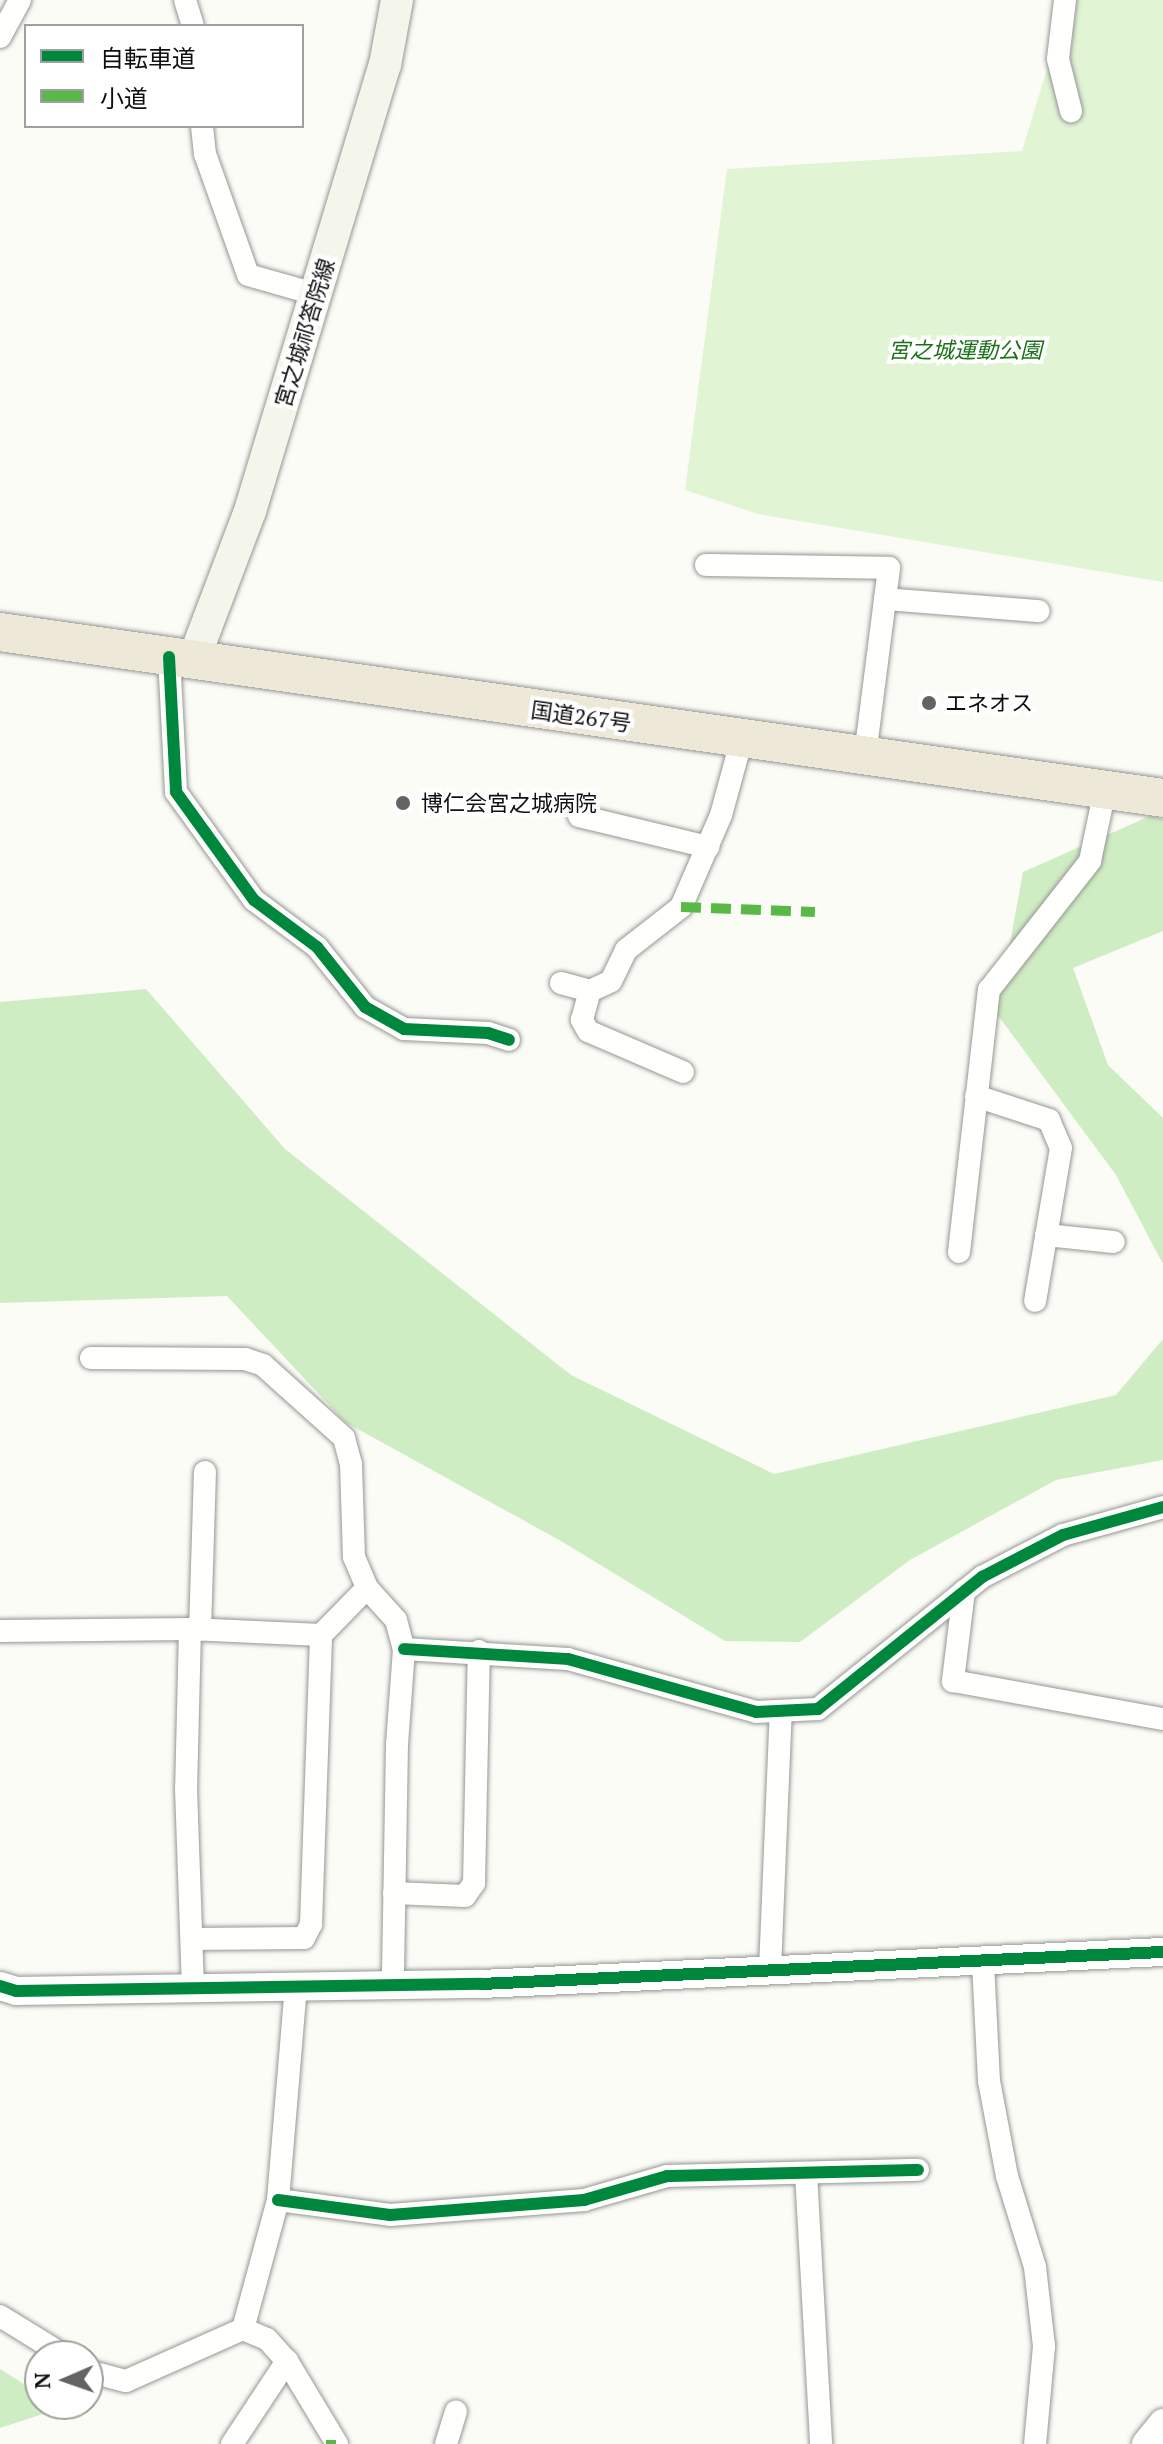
<!DOCTYPE html>
<html>
<head>
<meta charset="utf-8">
<style>
	body { margin:0 }
	#map { position:relative; width:1163px; height:2444px; overflow:hidden; background:#fcfcf7; font-family:"PT Serif","Noto Sans JP",serif }
	div>[style] { position:absolute }
	.green>* { inset:0; background:#e1f4d4 }
	.forest>* { inset:0; background:#cfedc2 }
	.roads { filter:drop-shadow(0 0 2px #969694) drop-shadow(0 0 2px #969694) }
	.minor>* { height:22px; margin:-11px; padding:0 11px; transform-origin:11px; border-radius:11px; background:#fffffe }
	.tertiary>* { height:28px; margin:-14px; padding:0 14px; transform-origin:14px; border-radius:14px; background:#fffffe }
	.secondary>* { height:32px; margin:-16px; padding:0 16px; transform-origin:16px; border-radius:16px; background:#f5f6eb }
	.trunk>* { height:38px; margin:-19px; padding:0 19px; transform-origin:19px; border-radius:19px; background:#ede8d8 }
	.quiet>* { height:10px; margin-top:-5px; transform-origin:0; background:repeating-linear-gradient(90deg,#58b947 0 20px,transparent 0 30px) }
	.cycleway>* { height:12px; margin:-6px; padding:0 6px; transform-origin:6px; border-radius:6px; background:#00873e }
	.dots>* { width:22px; height:22px; translate:-50% -50%; box-sizing:border-box; border:4px solid #fff; border-radius:50% }
	span { translate:-50% -50%; white-space:nowrap; text-align:center; line-height:1.15; -webkit-text-stroke:8px #fff; paint-order:stroke }
	.street-label { font-size:22px; color:#101010 }
	.park-label { font-size:22px; color:#1c7019; font-style:italic }
	.poi-label { font-size:22px; color:#101010 }
	.left { translate:0 -50%; text-align:left }
	.legend { position:absolute; left:24px; top:24px; width:280px; height:104px; box-sizing:border-box; background:#fff; border:2px solid #9f9f9f; margin:0; padding:10px 14px; list-style:none; font-size:24px; color:#101010 }
	.legend li { display:flex; align-items:center; gap:16px; height:40px }
	.legend b { width:40px; border:2px solid #9f9f9f }
	.north { position:absolute; left:24px; top:2340px; width:80px; height:80px; box-sizing:border-box; background:#fff; border:2px solid #9f9f9f; border-radius:50%; rotate:268deg; font-size:22px; font-weight:700; line-height:32px; text-align:center; color:#101010 }
	.north::after { content:''; display:block; margin:auto; width:28px; height:36px; background:#636361; clip-path:polygon(50% 0,100% 100%,50% 72%,0 100%) }
</style>
</head>
<body>
<div id="map">
	<div class="green">
		<div style="clip-path:polygon(1068px 0,1163px 0,1163px 582px,758px 514px,685px 490px,727px 169px,1022px 151px)"></div>
	</div>
	<div class="forest">
		<div style="clip-path:polygon(1150px 816px,1163px 819px,1163px 931px,1073px 968px,1108px 1065px,1163px 1118px,1163px 1264px,1116px 1175px,997px 1014px,1023px 872px)"></div>
		<div style="clip-path:polygon(146px 989px,285px 1149px,571px 1375px,774px 1474px,1116px 1395px,1163px 1339px,1163px 1460px,1056px 1480px,910px 1560px,800px 1642px,725px 1641px,561px 1541px,345px 1422px,227px 1296px,0 1303px,0 1002px)"></div>
		<div style="clip-path:polygon(0 2369px,40px 2394px,40px 2404px,61px 2408px,0 2428px)"></div>
	</div>
	<div class="roads">
		<div class="minor">
			<div style="left:185px;top:0;width:27px;rotate:73deg"></div>
			<div style="left:1065px;top:0;width:59px;rotate:96.8deg"></div>
			<div style="left:1058px;top:59px;width:54px;rotate:76deg"></div>
			<div style="left:0;top:37px;width:42px;rotate:-61.6deg"></div>
			<div style="left:202px;top:126px;width:28px;rotate:84deg"></div>
			<div style="left:205px;top:154px;width:128px;rotate:70.4deg"></div>
			<div style="left:248px;top:275px;width:70px;rotate:15.8deg"></div>
			<div style="left:706px;top:565px;width:183px;rotate:0.9deg"></div>
			<div style="left:889px;top:568px;width:190px;rotate:97.3deg"></div>
			<div style="left:885px;top:599px;width:154px;rotate:4.5deg"></div>
			<div style="left:169px;top:657px;width:135px;rotate:87deg"></div>
			<div style="left:176px;top:792px;width:133px;rotate:54.2deg"></div>
			<div style="left:254px;top:900px;width:79px;rotate:36.7deg"></div>
			<div style="left:317px;top:947px;width:77px;rotate:51.3deg"></div>
			<div style="left:365px;top:1007px;width:45px;rotate:29.4deg"></div>
			<div style="left:404px;top:1029px;width:84px;rotate:2.7deg"></div>
			<div style="left:488px;top:1033px;width:22px;rotate:18deg"></div>
			<div style="left:579px;top:816px;width:133px;rotate:13.5deg"></div>
			<div style="left:561px;top:983px;width:30px;rotate:15deg"></div>
			<div style="left:683px;top:1072px;width:103px;rotate:-156.7deg"></div>
			<div style="left:588px;top:1031px;width:13px;rotate:-119deg"></div>
			<div style="left:582px;top:1020px;width:30px;rotate:-75deg"></div>
			<div style="left:590px;top:991px;width:23px;rotate:-25deg"></div>
			<div style="left:611px;top:981px;width:34px;rotate:-64deg"></div>
			<div style="left:626px;top:950px;width:70px;rotate:-38deg"></div>
			<div style="left:681px;top:907px;width:100px;rotate:-66.5deg"></div>
			<div style="left:721px;top:815px;width:80px;rotate:-74.7deg"></div>
			<div style="left:976px;top:1096px;width:77px;rotate:18.2deg"></div>
			<div style="left:1049px;top:1120px;width:30px;rotate:67deg"></div>
			<div style="left:1061px;top:1148px;width:155px;rotate:99.6deg"></div>
			<div style="left:1046px;top:1235px;width:68px;rotate:5.9deg"></div>
			<div style="left:959px;top:1252px;width:264px;rotate:-83.5deg"></div>
			<div style="left:989px;top:990px;width:164px;rotate:-51.9deg"></div>
			<div style="left:1090px;top:861px;width:73px;rotate:-78.1deg"></div>
			<div style="left:91px;top:1358px;width:154px;rotate:0.4deg"></div>
			<div style="left:245px;top:1359px;width:19px;rotate:18deg"></div>
			<div style="left:263px;top:1365px;width:109px;rotate:42deg"></div>
			<div style="left:344px;top:1438px;width:27px;rotate:75deg"></div>
			<div style="left:351px;top:1464px;width:93px;rotate:88.2deg"></div>
			<div style="left:354px;top:1557px;width:34px;rotate:67deg"></div>
			<div style="left:964px;top:1591px;width:91px;rotate:97deg"></div>
			<div style="left:953px;top:1681px;width:213px;rotate:10.3deg"></div>
			<div style="left:190px;top:1629px;width:159px;rotate:91.4deg"></div>
			<div style="left:186px;top:1788px;width:200px;rotate:88deg"></div>
			<div style="left:200px;top:1630px;width:158px;rotate:-88.2deg"></div>
			<div style="left:0;top:1631px;width:190px;rotate:-0.6deg"></div>
			<div style="left:190px;top:1629px;width:131px;rotate:2.6deg"></div>
			<div style="left:321px;top:1635px;width:66px;rotate:-45.6deg"></div>
			<div style="left:367px;top:1588px;width:43px;rotate:47.8deg"></div>
			<div style="left:396px;top:1620px;width:30px;rotate:75deg"></div>
			<div style="left:404px;top:1649px;width:95px;rotate:94.2deg"></div>
			<div style="left:397px;top:1744px;width:240px;rotate:91deg"></div>
			<div style="left:404px;top:1649px;width:164px;rotate:3.5deg"></div>
			<div style="left:568px;top:1659px;width:195px;rotate:15.7deg"></div>
			<div style="left:756px;top:1712px;width:62px;rotate:-2.8deg"></div>
			<div style="left:818px;top:1709px;width:211px;rotate:-38.8deg"></div>
			<div style="left:982px;top:1577px;width:91px;rotate:-27.4deg"></div>
			<div style="left:1063px;top:1535px;width:104px;rotate:-15.6deg"></div>
			<div style="left:394px;top:1893px;width:71px;rotate:2.4deg"></div>
			<div style="left:465px;top:1896px;width:16px;rotate:-55deg"></div>
			<div style="left:474px;top:1883px;width:232px;rotate:-88.8deg"></div>
			<div style="left:192px;top:1939px;width:112px;rotate:-0.5deg"></div>
			<div style="left:304px;top:1938px;width:16px;rotate:-63deg"></div>
			<div style="left:311px;top:1924px;width:289px;rotate:-88deg"></div>
			<div style="left:983px;top:1963px;width:118px;rotate:87.1deg"></div>
			<div style="left:989px;top:2081px;width:97px;rotate:79.3deg"></div>
			<div style="left:1007px;top:2176px;width:95px;rotate:72.9deg"></div>
			<div style="left:1035px;top:2267px;width:80px;rotate:83.5deg"></div>
			<div style="left:1044px;top:2346px;width:98px;rotate:95.2deg"></div>
			<div style="left:770px;top:1969px;width:258px;rotate:-87.6deg"></div>
			<div style="left:806px;top:2173px;width:271px;rotate:86.8deg"></div>
			<div style="left:278px;top:2200px;width:113px;rotate:7.6deg"></div>
			<div style="left:390px;top:2215px;width:195px;rotate:-4.4deg"></div>
			<div style="left:584px;top:2200px;width:86px;rotate:-16.1deg"></div>
			<div style="left:667px;top:2176px;width:251px;rotate:-1.4deg"></div>
			<div style="left:0;top:2316px;width:76px;rotate:31.6deg"></div>
			<div style="left:243px;top:2329px;width:134px;rotate:-74.8deg"></div>
			<div style="left:278px;top:2200px;width:215px;rotate:-85.2deg"></div>
			<div style="left:88px;top:2371px;width:39px;rotate:15deg"></div>
			<div style="left:126px;top:2381px;width:128px;rotate:-24deg"></div>
			<div style="left:243px;top:2329px;width:26px;rotate:23deg"></div>
			<div style="left:267px;top:2339px;width:30px;rotate:48deg"></div>
			<div style="left:287px;top:2361px;width:97px;rotate:58.9deg"></div>
			<div style="left:232px;top:2444px;width:100px;rotate:-56.5deg"></div>
			<div style="left:446px;top:2444px;width:34px;rotate:-73deg"></div>
		</div>
		<div class="tertiary">
			<div style="left:0;top:1986px;width:17px;rotate:17deg"></div>
			<div style="left:16px;top:1991px;width:465px;rotate:-0.9deg"></div>
			<div style="left:481px;top:1984px;width:683px;rotate:-2.69deg"></div>
			<div style="left:1146px;top:2444px;width:27px;rotate:-51deg"></div>
		</div>
		<div class="secondary">
			<div style="left:193px;top:661px;width:160px;rotate:-69.2deg"></div>
			<div style="left:250px;top:511px;width:466px;rotate:-73.2deg"></div>
			<div style="left:385px;top:65px;width:66px;rotate:-79.5deg"></div>
		</div>
		<div class="trunk">
			<div style="left:0;top:632px;width:1175px;rotate:8.12deg"></div>
		</div>
	</div>
	<div class="quiet">
		<div style="left:681px;top:907px;width:134px;rotate:2.1deg"></div>
		<div style="left:331px;top:2444px;width:4px;rotate:-90deg"></div>
	</div>
	<div class="cycleway">
		<div style="left:169px;top:657px;width:135px;rotate:87deg"></div>
		<div style="left:176px;top:792px;width:133px;rotate:54.2deg"></div>
		<div style="left:254px;top:900px;width:79px;rotate:36.7deg"></div>
		<div style="left:317px;top:947px;width:77px;rotate:51.3deg"></div>
		<div style="left:365px;top:1007px;width:45px;rotate:29.4deg"></div>
		<div style="left:404px;top:1029px;width:84px;rotate:2.7deg"></div>
		<div style="left:488px;top:1033px;width:22px;rotate:18deg"></div>
		<div style="left:404px;top:1649px;width:164px;rotate:3.5deg"></div>
		<div style="left:568px;top:1659px;width:195px;rotate:15.7deg"></div>
		<div style="left:756px;top:1712px;width:62px;rotate:-2.8deg"></div>
		<div style="left:818px;top:1709px;width:211px;rotate:-38.8deg"></div>
		<div style="left:982px;top:1577px;width:91px;rotate:-27.4deg"></div>
		<div style="left:1063px;top:1535px;width:104px;rotate:-15.6deg"></div>
		<div style="left:0;top:1986px;width:17px;rotate:17deg"></div>
		<div style="left:16px;top:1991px;width:465px;rotate:-0.9deg"></div>
		<div style="left:481px;top:1984px;width:683px;rotate:-2.69deg"></div>
		<div style="left:278px;top:2200px;width:113px;rotate:7.6deg"></div>
		<div style="left:390px;top:2215px;width:195px;rotate:-4.4deg"></div>
		<div style="left:584px;top:2200px;width:86px;rotate:-16.1deg"></div>
		<div style="left:667px;top:2176px;width:251px;rotate:-1.4deg"></div>
	</div>
	<div class="dots">
		<div style="left:929px;top:703px;background:#636361"></div>
		<div style="left:403px;top:803px;background:#636361"></div>
	</div>
	<div class="street-label">
		<span style="left:304px;top:333px;rotate:-73deg">宮之城祁答院線</span>
		<span style="left:581px;top:716px;rotate:8deg">国道267号</span>
	</div>
	<div class="park-label">
		<span style="left:965px;top:350px">宮之城運動公園</span>
	</div>
	<div class="poi-label">
		<span class="left" style="left:945px;top:703px">エネオス</span>
		<span class="left" style="left:421px;top:803px">博仁会宮之城病院</span>
	</div>
	<ul class="legend">
	<li><b style="height:10px;background:#00873e"></b>自転車道</li>
	<li><b style="height:10px;background:#58b947"></b>小道</li>
	</ul>
	<div class="north">N</div>
</div>
</body>
</html>
